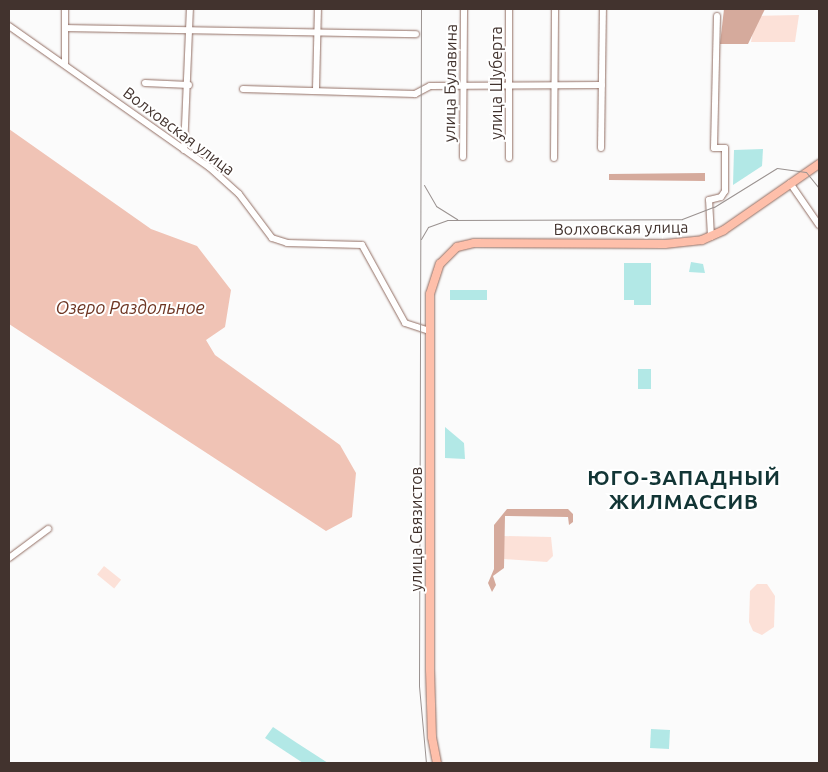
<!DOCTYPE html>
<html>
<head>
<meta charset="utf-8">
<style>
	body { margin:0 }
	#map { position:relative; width:828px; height:772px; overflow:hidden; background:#fbfbfb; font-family:Ubuntu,sans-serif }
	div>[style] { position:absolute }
	.green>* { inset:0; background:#fce1d8; transform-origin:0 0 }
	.forest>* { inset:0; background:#d5aa9c }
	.water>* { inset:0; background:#f0c3b5 }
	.building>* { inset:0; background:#b2e8e6; transform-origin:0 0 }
	.roads { filter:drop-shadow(0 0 1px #926e63) drop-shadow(0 0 1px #926e63) }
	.minor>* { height:6px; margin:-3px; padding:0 3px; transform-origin:3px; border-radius:3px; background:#fff }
	.major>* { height:8px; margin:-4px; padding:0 4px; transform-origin:4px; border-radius:4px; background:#febfaa }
	.tram>* { height:1px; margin:-0.5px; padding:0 0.5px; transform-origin:0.5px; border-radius:0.5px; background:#9a9290 }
	span { translate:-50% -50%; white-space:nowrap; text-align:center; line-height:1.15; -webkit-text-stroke:4px #fff; paint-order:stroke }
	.street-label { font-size:16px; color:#42332e }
	.water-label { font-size:18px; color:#6e3623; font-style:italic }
	.district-label { font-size:21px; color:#123535; font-weight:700; letter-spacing:1px }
	.frame { position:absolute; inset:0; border:10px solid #42332e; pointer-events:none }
</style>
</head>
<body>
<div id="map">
	<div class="green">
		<div style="clip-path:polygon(799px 15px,795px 42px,751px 42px,756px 16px)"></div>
		<div style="clip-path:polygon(504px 536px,551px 537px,553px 556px,547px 562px,504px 559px)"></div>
		<div style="left:104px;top:566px;width:22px;height:11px;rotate:39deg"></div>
		<div style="clip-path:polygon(757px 584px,767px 584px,775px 596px,774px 627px,762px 635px,753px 631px,749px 622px,750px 591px)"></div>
	</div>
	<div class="forest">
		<div style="clip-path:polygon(724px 9px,765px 9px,748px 44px,720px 44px)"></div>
		<div style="clip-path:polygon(705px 173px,705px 181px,609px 180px,609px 174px)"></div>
		<div style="clip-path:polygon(507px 509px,568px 509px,573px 514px,573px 522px,569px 525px,568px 517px,505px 516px,504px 568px,493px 576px,496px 585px,492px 592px,488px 583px,494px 569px,494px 525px)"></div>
	</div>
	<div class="water">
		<div style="clip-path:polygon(9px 129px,151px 229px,197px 246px,231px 290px,225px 327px,206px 340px,215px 355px,340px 445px,356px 473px,352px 517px,326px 531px,9px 324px)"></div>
	</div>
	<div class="building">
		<div style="clip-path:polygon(763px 149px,762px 166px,733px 185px,734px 150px)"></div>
		<div style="clip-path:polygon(691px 262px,703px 264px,705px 273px,689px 272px)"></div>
		<div style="clip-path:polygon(624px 263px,651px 263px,651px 305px,634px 305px,634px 300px,624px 300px)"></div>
		<div style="left:450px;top:290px;width:37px;height:10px"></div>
		<div style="left:638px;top:369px;width:13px;height:20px"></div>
		<div style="clip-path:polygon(445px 427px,464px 443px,465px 459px,445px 458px)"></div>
		<div style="clip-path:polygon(273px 727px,297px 743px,328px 763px,303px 763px,265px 738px)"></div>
		<div style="left:651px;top:729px;width:19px;height:19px;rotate:3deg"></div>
	</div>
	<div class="roads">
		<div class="minor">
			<div style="left:9px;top:26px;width:245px;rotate:35.2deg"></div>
			<div style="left:209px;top:167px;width:40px;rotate:42deg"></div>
			<div style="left:239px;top:194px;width:55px;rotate:53.1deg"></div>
			<div style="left:272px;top:238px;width:16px;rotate:18deg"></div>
			<div style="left:287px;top:243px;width:75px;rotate:1.5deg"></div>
			<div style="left:362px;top:245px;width:89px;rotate:61.1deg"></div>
			<div style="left:405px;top:323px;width:26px;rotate:18deg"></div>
			<div style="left:66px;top:28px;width:350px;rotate:1deg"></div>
			<div style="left:65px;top:64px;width:55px;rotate:-90deg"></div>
			<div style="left:145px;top:83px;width:44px;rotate:2.6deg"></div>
			<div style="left:243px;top:89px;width:172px;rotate:1.7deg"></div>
			<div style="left:415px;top:94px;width:17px;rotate:-28deg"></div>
			<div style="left:430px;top:86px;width:172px;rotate:-0.3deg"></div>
			<div style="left:316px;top:89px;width:80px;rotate:-88.6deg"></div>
			<div style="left:601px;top:148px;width:139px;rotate:-89.2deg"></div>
			<div style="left:184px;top:150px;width:141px;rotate:-87.6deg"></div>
			<div style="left:463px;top:157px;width:148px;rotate:-89.6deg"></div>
			<div style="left:509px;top:158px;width:149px;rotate:-90deg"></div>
			<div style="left:554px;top:158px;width:149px;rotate:-89.6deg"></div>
			<div style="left:790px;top:183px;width:51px;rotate:55.4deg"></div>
			<div style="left:711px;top:237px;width:37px;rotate:-93deg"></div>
			<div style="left:709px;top:200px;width:12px;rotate:-14deg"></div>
			<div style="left:721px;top:197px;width:7px;rotate:-56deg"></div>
			<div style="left:725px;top:191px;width:43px;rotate:-90deg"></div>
			<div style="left:725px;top:148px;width:11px;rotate:180deg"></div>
			<div style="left:714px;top:148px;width:132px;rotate:-88.7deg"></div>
			<div style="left:9px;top:558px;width:49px;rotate:-36.6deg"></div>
		</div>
		<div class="major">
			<div style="left:437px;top:763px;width:26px;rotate:-101deg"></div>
			<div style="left:432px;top:737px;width:68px;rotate:-91.7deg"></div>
			<div style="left:430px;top:669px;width:375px;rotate:-90deg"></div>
			<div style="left:430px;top:294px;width:32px;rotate:-72deg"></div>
			<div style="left:440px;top:264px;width:24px;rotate:-45deg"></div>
			<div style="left:457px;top:247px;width:17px;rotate:-13deg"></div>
			<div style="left:474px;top:243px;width:191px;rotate:0.3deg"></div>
			<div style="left:665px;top:244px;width:37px;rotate:-6deg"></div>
			<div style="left:702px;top:240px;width:24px;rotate:-24deg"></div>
			<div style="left:724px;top:230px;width:116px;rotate:-34.8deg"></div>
		</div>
	</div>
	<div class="tram">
		<div style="left:421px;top:9px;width:677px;rotate:90.17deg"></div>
		<div style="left:419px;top:686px;width:77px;rotate:84.8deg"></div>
		<div style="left:424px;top:185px;width:24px;rotate:60deg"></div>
		<div style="left:436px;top:206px;width:25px;rotate:32deg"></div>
		<div style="left:421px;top:239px;width:14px;rotate:-60deg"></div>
		<div style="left:428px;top:227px;width:20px;rotate:-20deg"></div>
		<div style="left:447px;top:220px;width:235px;rotate:-0.2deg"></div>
		<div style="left:682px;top:219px;width:34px;rotate:-21deg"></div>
		<div style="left:714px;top:207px;width:74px;rotate:-31.8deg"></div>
		<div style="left:777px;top:168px;width:29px;rotate:8deg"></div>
		<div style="left:806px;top:172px;width:21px;rotate:51deg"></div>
	</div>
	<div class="street-label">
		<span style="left:450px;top:83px;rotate:-89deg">улица Булавина</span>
		<span style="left:496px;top:83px;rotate:-90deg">улица Шуберта</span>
		<span style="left:179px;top:131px;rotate:37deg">Волховская улица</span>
		<span style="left:621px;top:228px;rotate:-1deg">Волховская улица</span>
		<span style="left:416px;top:529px;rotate:-90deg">улица Связистов</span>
	</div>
	<div class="water-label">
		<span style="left:130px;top:307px">Озеро Раздольное</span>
	</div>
	<div class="district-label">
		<span style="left:684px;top:489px">ЮГО-ЗАПАДНЫЙ<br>ЖИЛМАССИВ</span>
	</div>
	<div class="frame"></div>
</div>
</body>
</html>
